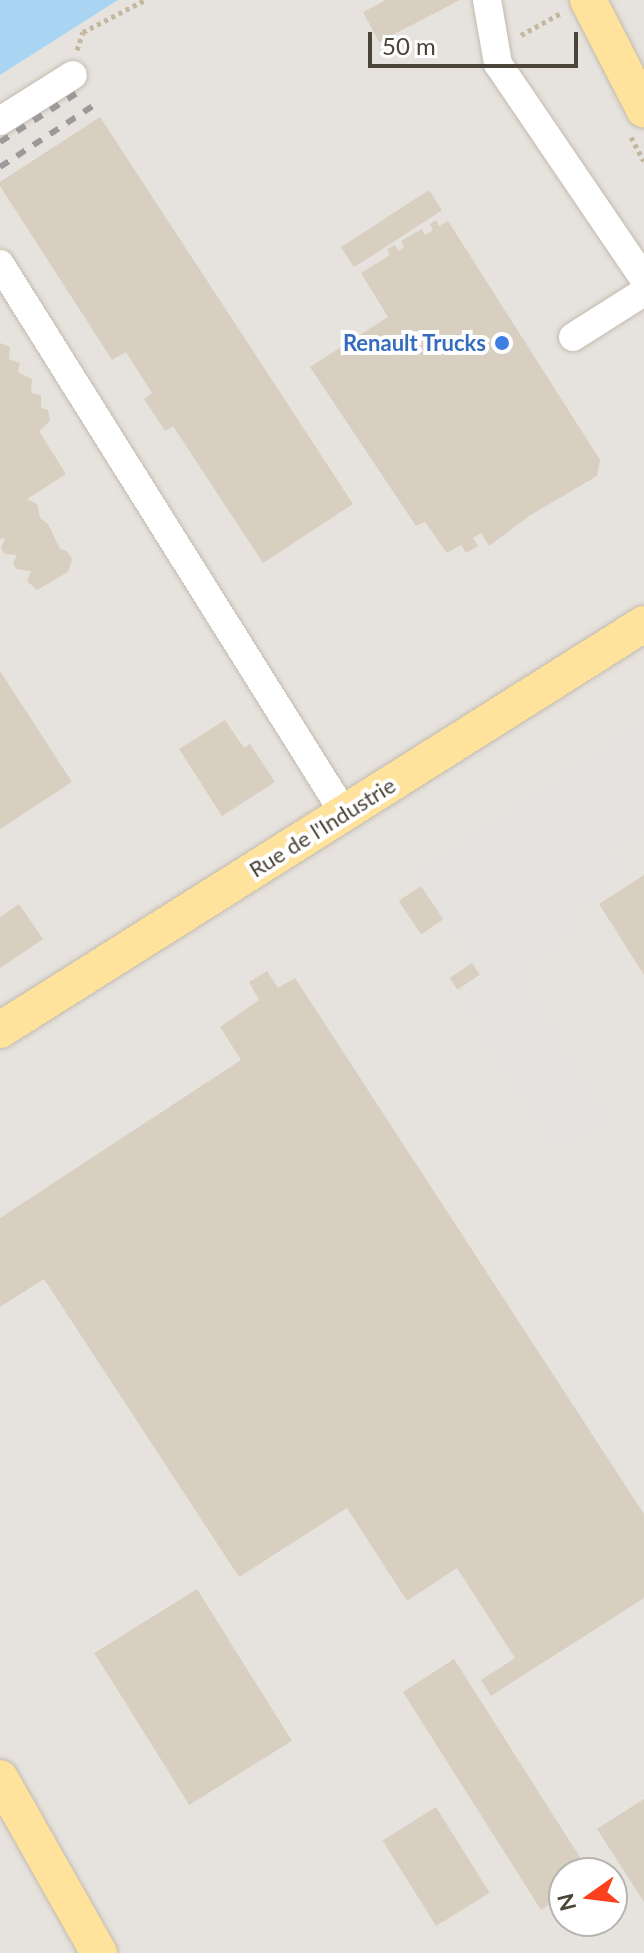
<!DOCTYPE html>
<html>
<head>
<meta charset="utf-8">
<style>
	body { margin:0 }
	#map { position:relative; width:644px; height:1953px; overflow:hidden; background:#f6f3ec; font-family:Lato,sans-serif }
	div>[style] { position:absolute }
	.industrial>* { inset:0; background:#e6e2dd }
	.parking>* { inset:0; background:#e5e3e0 }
	.water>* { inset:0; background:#a9d4f2 }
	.building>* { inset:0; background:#d8cfc1; transform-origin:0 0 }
	.path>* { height:5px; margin-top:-2.5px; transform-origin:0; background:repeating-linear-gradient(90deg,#c4b79f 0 4px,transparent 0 8px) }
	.roads { filter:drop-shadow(0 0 2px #c2bbae) drop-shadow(0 0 2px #c2bbae) }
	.minor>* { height:28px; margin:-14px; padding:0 14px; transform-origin:14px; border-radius:14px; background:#fff }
	.major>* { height:36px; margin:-18px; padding:0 18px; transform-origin:18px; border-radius:18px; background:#ffe39c }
	.rail>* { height:6px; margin-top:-3px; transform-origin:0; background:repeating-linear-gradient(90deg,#9a9a9a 0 10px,transparent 0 20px) }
	.dots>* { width:22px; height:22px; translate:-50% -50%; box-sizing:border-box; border:4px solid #fff; border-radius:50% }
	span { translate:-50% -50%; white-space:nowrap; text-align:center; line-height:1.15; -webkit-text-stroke:8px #fff; paint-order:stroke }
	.shop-label { font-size:22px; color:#366cbe; font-weight:700 }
	.right { translate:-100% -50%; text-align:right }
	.street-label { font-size:22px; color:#4b4439 }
	.north { position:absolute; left:548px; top:1857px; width:80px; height:80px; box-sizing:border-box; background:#fff; border:2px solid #b7b4b0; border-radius:50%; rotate:256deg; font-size:22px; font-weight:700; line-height:32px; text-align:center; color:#4b4439 }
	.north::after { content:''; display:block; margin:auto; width:28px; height:36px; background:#fc3f1d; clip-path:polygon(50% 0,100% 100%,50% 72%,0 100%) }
	.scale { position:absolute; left:368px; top:32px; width:210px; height:36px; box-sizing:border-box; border:4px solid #4b4439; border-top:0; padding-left:10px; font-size:24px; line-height:28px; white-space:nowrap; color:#4b4439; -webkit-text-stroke:6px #fff; paint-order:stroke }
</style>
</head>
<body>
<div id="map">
	<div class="industrial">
		<div style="clip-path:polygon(evenodd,118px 0,644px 0,644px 1953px,0 1953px,0 75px,118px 0,564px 1873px,612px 1873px,612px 1921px,564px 1921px,564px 1873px)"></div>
	</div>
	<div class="parking">
		<div style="clip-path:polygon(644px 721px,644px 827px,611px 852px,629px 874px,568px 913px,577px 930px,518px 975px,608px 1120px,559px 1151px,457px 993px,483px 975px,415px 875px)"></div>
	</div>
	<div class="water">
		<div style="clip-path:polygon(0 0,118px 0,0 75px)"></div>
	</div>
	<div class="building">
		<div style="clip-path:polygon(386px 0,460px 0,379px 42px,363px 12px)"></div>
		<div style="clip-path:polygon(100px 117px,353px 504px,263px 563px,173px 426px,165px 431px,144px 399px,152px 393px,126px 352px,112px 360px,0 186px,0 182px)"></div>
		<div style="left:429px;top:190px;width:24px;height:105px;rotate:57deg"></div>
		<div style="clip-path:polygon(436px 220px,439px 226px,448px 221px,600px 460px,597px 476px,529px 516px,489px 546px,481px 533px,473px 538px,478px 546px,466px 553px,461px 545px,447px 553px,425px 522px,416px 526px,310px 367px,388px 317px,361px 273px,390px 255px,387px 249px,395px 245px,398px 251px,404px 247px,401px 241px,422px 229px,425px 235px,433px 230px,430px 224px)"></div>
		<div style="clip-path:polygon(0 343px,10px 347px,9px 359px,20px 363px,18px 372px,32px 379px,31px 393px,41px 395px,41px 408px,48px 410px,50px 421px,39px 431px,66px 474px,27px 499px,37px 504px,40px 518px,48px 524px,60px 549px,67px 551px,72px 559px,68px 572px,37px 590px,27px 581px,31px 571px,16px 569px,13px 563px,17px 555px,5px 554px,1px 548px,5px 538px,0 539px)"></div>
		<div style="clip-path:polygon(0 671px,72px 782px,0 829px)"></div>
		<div style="clip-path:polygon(225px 720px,244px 748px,250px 744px,275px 782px,222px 816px,179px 749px)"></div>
		<div style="clip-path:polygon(644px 875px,644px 975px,599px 904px)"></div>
		<div style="left:421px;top:886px;width:40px;height:27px;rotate:56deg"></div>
		<div style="clip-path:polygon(19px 904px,43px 939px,0 968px,0 917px)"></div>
		<div style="left:472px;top:963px;width:14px;height:27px;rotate:56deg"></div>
		<div style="clip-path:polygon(267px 971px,278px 988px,295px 978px,644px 1514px,644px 1598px,491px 1696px,481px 1680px,515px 1658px,457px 1568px,407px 1601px,347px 1508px,239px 1577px,44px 1279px,0 1307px,0 1218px,241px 1060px,220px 1027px,259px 1000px,249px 982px)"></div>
		<div style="left:197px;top:1589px;width:179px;height:121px;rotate:58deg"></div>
		<div style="clip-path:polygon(454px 1659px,590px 1873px,564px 1873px,564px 1895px,541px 1910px,403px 1692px)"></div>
		<div style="clip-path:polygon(644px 1799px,644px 1902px,597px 1829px)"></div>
		<div style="left:436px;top:1807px;width:101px;height:63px;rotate:58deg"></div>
	</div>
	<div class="path">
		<div style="left:521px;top:35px;width:46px;rotate:-28.8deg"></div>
		<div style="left:77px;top:50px;width:19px;rotate:-72deg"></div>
		<div style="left:83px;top:32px;width:70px;rotate:-27.3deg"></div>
		<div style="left:631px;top:137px;width:27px;rotate:62deg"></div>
	</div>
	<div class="roads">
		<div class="minor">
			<div style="left:487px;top:0;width:65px;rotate:80.2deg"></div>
			<div style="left:498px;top:64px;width:260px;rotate:55.8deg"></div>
			<div style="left:0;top:121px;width:86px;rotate:-32.2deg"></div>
			<div style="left:0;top:264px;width:648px;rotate:57.93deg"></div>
			<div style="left:573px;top:337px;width:84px;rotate:-32.4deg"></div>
		</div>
		<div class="major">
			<div style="left:588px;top:0;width:123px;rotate:62.8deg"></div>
			<div style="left:0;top:1030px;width:761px;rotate:-32.23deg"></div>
			<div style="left:0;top:1778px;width:201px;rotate:60.5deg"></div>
		</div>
	</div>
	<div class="rail">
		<div style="left:0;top:142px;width:97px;rotate:-32.4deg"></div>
		<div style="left:0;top:167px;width:111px;rotate:-33.3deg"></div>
	</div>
	<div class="dots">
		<div style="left:502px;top:343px;background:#3f7fe0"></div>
	</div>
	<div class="shop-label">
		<span class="right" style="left:486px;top:343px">Renault Trucks</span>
	</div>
	<div class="street-label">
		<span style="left:322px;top:827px;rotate:-32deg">Rue de l'Industrie</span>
	</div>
	<div class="north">N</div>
	<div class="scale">50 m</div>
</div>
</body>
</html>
